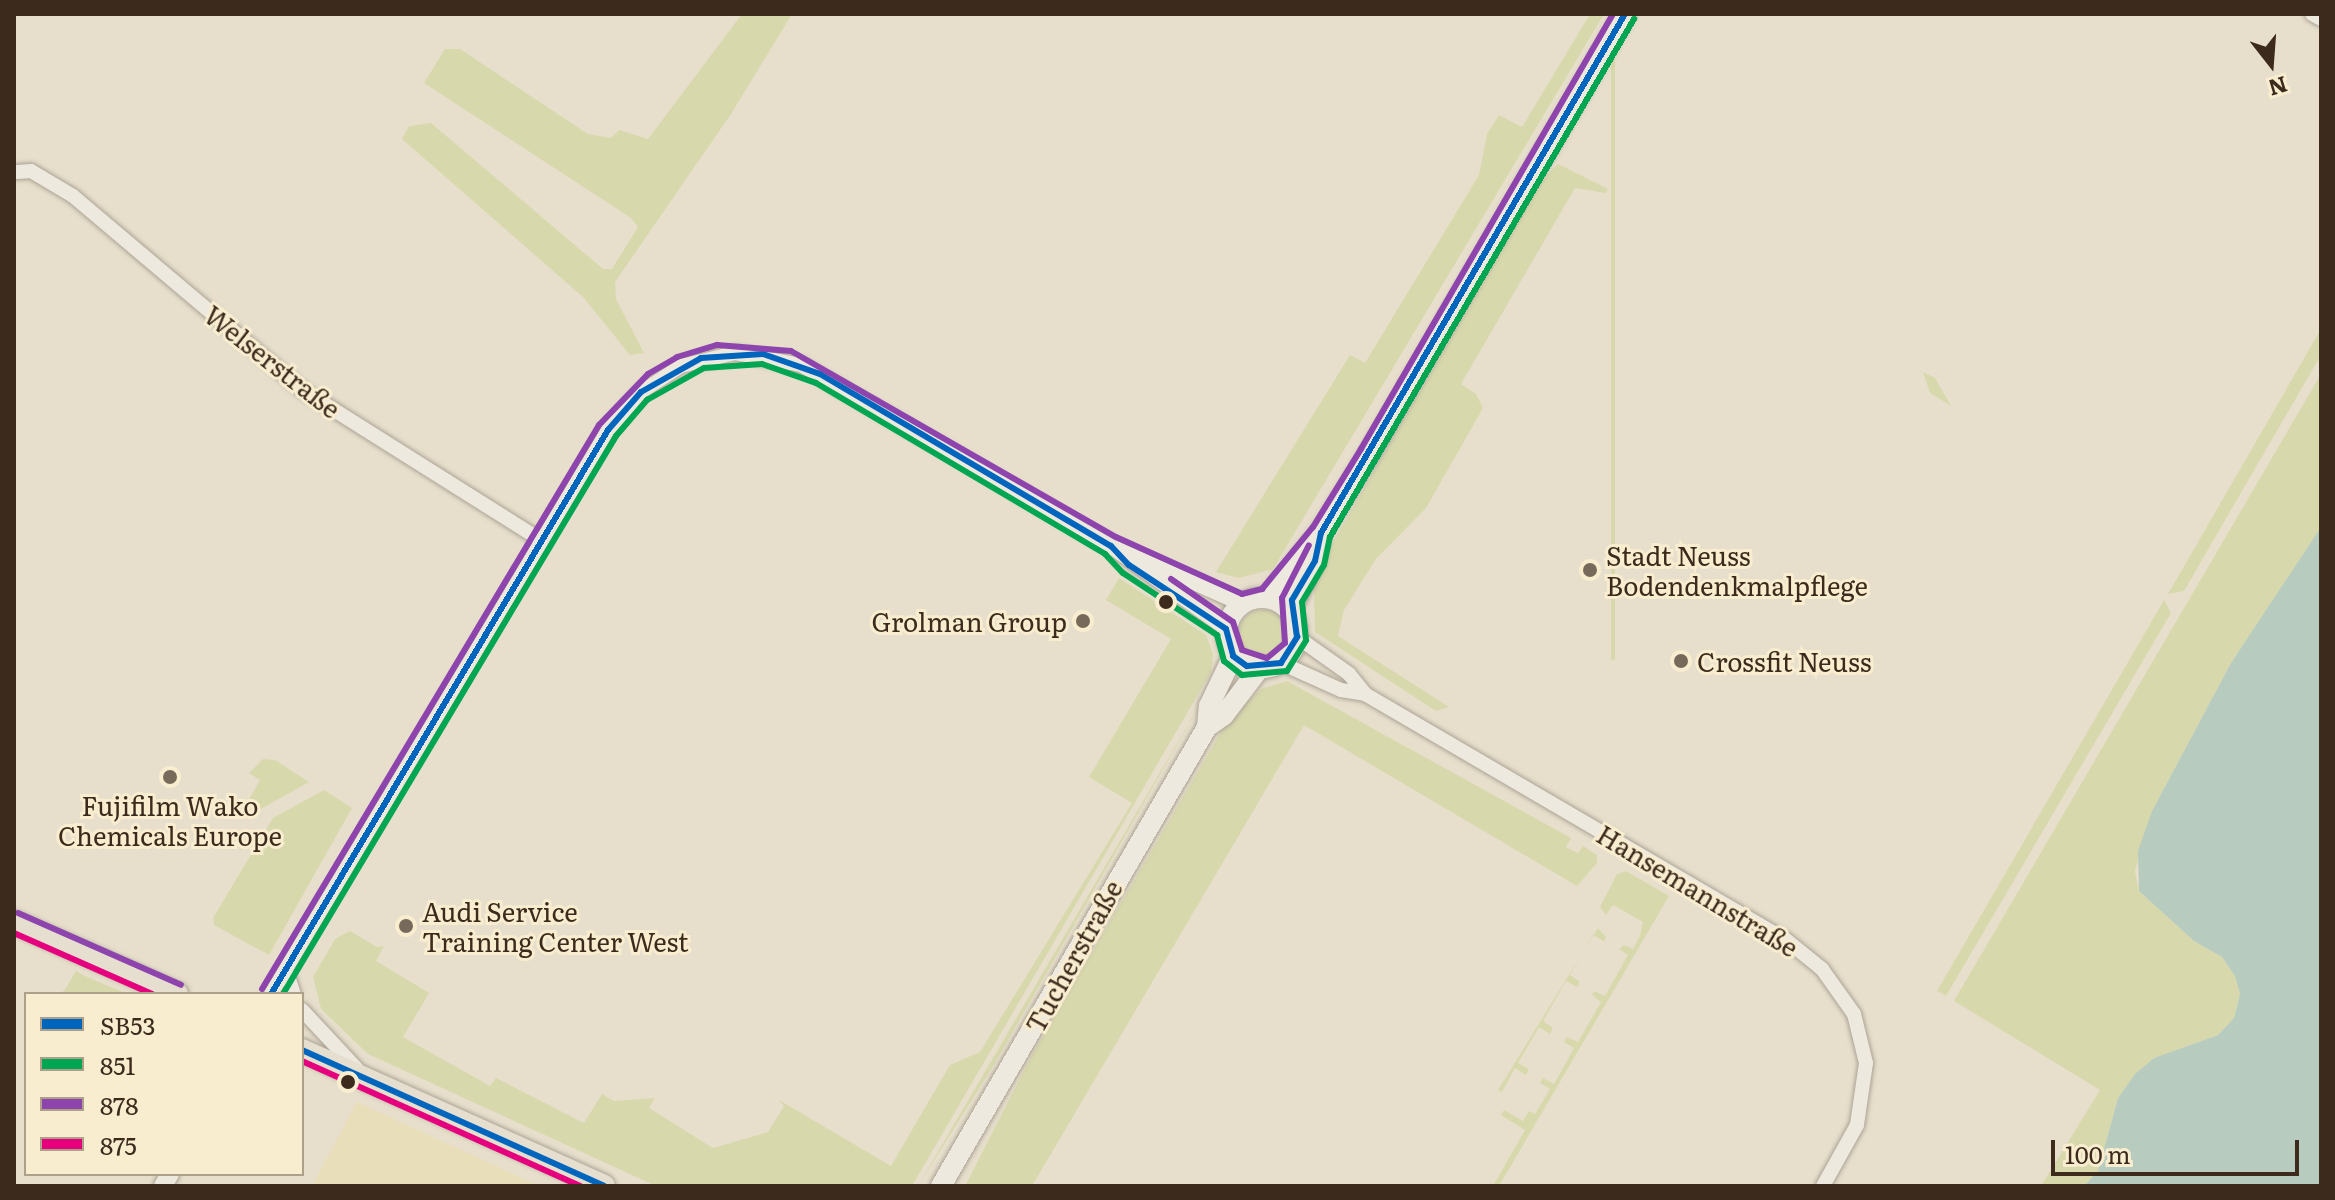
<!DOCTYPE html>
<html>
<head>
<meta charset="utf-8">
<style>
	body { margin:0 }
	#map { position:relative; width:2335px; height:1200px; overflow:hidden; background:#e7dfcc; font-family:Literata,serif }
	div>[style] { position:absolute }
	.farmland>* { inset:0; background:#e8deba }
	.green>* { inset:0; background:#d8d8ad; transform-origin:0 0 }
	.round { border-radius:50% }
	.water>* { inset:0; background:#b7ccbf }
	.roads { filter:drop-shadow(0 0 2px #aca395) drop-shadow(0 0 2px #aca395) }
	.minor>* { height:14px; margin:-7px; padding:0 7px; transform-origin:7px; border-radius:7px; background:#eee9de }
	.tertiary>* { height:18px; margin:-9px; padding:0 9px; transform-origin:9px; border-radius:9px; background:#eee9de }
	.secondary>* { height:20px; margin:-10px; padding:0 10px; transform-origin:10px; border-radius:10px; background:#eee9de }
	.secondary>.ring { margin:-10px; padding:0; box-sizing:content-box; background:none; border:20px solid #eee9de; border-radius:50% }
	.primary>* { height:22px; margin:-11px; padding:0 11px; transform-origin:11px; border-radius:11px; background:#e6dfcf }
	.bus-1>* { height:6px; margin:-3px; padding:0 3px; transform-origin:3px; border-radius:3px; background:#0065bd }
	.bus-2>* { height:6px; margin:-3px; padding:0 3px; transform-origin:3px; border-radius:3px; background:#00a651 }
	.bus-3>* { height:6px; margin:-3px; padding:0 3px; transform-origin:3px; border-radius:3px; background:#8e44ad }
	.bus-4>* { height:6px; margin:-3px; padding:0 3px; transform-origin:3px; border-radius:3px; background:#e5007d }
	.dots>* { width:22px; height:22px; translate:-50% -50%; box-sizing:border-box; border:4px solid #f9edd0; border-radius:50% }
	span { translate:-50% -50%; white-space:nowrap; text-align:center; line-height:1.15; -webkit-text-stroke:6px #f9edd0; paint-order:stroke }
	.street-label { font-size:26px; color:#3c2b1c }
	.poi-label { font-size:26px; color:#3c2b1c }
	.left { translate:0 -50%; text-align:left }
	.right { translate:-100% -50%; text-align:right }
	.frame { position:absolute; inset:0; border:16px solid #3c2b1c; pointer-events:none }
	.legend { position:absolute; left:24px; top:992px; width:280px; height:184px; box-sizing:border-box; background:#f9edd0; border:2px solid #ad9f88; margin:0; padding:10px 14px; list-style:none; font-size:24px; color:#3c2b1c }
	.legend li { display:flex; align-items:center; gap:16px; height:40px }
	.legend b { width:40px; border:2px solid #ad9f88 }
	.north { position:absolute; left:2231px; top:24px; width:80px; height:80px; -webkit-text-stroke:6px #f9edd0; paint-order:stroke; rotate:163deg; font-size:22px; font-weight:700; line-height:32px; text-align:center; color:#3c2b1c }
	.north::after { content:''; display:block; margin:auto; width:28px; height:36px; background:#3c2b1c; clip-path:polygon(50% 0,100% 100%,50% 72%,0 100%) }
	.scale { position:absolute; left:2051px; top:1140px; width:248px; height:36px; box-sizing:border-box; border:4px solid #3c2b1c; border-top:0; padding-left:10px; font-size:24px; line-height:28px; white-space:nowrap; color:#3c2b1c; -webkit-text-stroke:6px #f9edd0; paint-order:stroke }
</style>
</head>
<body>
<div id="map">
	<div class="farmland">
		<div style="clip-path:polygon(357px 1102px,539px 1186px,312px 1186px)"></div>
	</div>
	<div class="green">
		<div style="clip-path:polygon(742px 14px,792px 14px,731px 114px,615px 282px,616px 299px,644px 353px,630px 355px,583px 297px,402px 139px,409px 126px,431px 123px,603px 269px,612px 269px,638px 227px,631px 218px,424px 83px,445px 49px,460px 49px,588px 134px,611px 138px,619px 130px,648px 139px)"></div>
		<div style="clip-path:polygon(1590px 14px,1604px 14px,1273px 569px,1239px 578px,1216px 572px,1350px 355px,1365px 363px,1479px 175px,1487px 134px,1499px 115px,1522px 127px)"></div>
		<div style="left:1611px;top:14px;width:4px;height:646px"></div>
		<div style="clip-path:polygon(1558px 164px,1608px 189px,1605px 193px,1575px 188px,1461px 384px,1476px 394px,1483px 408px,1426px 508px,1376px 559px,1344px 610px,1338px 636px,1449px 707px,1436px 711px,1315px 632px,1314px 590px,1308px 586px,1542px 180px)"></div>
		<div style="clip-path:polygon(2321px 329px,2321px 355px,2184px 591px,2168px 594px)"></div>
		<div style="clip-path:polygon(1923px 372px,1935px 378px,1951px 406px,1930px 393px)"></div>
		<div style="clip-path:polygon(2321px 374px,2321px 527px,2231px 663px,2152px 811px,2135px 871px,2139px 891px,2194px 941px,2222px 957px,2235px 976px,2240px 994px,2234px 1018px,2218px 1035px,2154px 1058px,2135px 1074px,2118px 1098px,2098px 1171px,2084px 1186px,2041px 1186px,2100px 1090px,1954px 1001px)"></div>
		<div style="clip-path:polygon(1119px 578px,1206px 635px,1213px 654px,1211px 672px,912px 1186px,656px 1186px,368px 1054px,321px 1009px,313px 977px,335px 939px,350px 931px,377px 947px,384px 946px,376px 961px,429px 993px,403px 1037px,490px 1086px,496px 1078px,584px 1123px,602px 1094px,614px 1101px,655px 1098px,649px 1108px,713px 1148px,768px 1132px,784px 1106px,779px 1100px,891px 1166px,950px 1065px,980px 1052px,1132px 803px,1089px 777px,1171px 639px,1106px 600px)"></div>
		<div style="clip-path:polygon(2164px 600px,2171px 613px,1946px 996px,1937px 991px)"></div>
		<div class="round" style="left:1239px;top:610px;width:48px;height:48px"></div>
		<div style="clip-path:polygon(1287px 681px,1571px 838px,1566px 847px,1578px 853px,1583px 846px,1597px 855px,1597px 863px,1577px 886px,1304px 725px,1032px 1186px,965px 1186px,1032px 1055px,1241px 698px,1249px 701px,1261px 689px)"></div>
		<div style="clip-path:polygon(1213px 682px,995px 1063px,918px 1186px)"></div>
		<div style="clip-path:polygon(263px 759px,275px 760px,309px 782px,261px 809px,248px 801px,260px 780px,249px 773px)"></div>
		<div style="clip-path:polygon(324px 790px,352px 808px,269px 955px,214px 925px,213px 918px,273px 818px)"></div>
		<div style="clip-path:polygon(1626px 871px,1669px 896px,1499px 1186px,1493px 1186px,1525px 1130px,1501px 1115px,1504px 1110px,1523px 1121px,1529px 1111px,1535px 1114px,1550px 1089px,1540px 1083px,1543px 1078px,1554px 1084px,1574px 1048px,1564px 1042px,1567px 1037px,1578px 1042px,1601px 1002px,1592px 995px,1594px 991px,1605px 996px,1628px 955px,1619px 949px,1624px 945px,1633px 949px,1640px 936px,1643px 922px,1613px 905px,1606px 915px,1600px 907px,1617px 874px)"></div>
		<div style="clip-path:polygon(1598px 928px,1606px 937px,1604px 941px,1593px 935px,1570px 975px,1580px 982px,1577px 987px,1566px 981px,1543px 1021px,1553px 1028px,1550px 1034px,1539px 1027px,1518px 1063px,1529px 1069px,1526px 1075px,1515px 1068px,1502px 1092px,1498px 1090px)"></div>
		<div style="clip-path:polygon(76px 971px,85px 976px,127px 994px,57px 994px,64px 991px)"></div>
	</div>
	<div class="water">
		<div style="clip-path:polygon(2321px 527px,2321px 1186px,2084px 1186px,2098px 1171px,2118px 1098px,2135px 1074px,2154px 1058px,2218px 1035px,2234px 1018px,2240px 994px,2235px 976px,2222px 957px,2194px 941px,2139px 891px,2138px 851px,2152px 811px,2231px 663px)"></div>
	</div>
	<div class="roads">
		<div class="minor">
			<div style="left:2312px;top:14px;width:10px;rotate:29deg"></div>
			<div style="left:17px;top:172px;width:14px;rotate:-4deg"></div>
			<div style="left:31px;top:171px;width:49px;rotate:30.8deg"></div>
			<div style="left:73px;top:196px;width:302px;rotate:40.2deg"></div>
			<div style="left:304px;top:391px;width:280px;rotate:32.2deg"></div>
			<div style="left:1114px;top:549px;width:138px;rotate:35.5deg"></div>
			<div style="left:1297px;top:637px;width:64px;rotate:35.4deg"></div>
			<div style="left:1349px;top:674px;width:26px;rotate:51deg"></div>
			<div style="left:1365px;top:694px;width:486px;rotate:30.3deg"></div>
			<div style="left:1785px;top:939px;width:48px;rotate:39deg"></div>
			<div style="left:1822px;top:969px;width:55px;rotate:54.6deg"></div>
			<div style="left:1854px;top:1014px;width:50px;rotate:76.2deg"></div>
			<div style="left:1866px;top:1063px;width:63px;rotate:98.3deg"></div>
			<div style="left:1857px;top:1125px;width:70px;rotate:119.1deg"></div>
			<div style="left:1281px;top:663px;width:66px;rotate:24.2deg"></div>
			<div style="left:1341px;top:690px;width:24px;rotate:9deg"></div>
			<div style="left:286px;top:970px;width:25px;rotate:72deg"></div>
			<div style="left:271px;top:994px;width:657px;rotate:-59.14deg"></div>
			<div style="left:608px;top:430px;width:50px;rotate:-49deg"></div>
			<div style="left:641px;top:392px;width:48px;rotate:-33deg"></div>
			<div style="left:681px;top:366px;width:56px;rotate:-13.5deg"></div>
			<div style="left:735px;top:353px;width:67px;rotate:10.3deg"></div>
			<div style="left:801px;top:365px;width:359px;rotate:30.3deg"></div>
			<div style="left:1111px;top:546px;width:142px;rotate:24deg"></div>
			<div style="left:302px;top:1010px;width:81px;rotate:47deg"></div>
		</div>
		<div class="tertiary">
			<div style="left:163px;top:1186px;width:14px;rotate:-60deg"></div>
		</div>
		<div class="secondary">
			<div class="ring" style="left:1227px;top:598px;width:50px;height:50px"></div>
			<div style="left:1268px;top:598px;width:84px;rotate:-50.8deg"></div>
			<div style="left:1321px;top:533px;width:93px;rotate:-58.2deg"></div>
			<div style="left:1370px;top:454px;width:509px;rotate:-59.91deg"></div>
			<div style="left:1290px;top:611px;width:56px;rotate:-63.4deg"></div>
			<div style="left:1315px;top:561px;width:29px;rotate:-78deg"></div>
			<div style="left:1207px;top:727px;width:21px;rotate:-85deg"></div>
			<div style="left:1209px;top:706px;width:55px;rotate:-64.4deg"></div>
			<div style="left:941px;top:1186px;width:531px;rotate:-59.91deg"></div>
			<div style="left:1207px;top:727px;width:21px;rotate:-35deg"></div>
			<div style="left:1224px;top:715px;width:58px;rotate:-52.7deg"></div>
		</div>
		<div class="primary">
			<div style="left:14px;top:922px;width:178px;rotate:23.8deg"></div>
			<div style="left:302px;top:1050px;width:331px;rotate:24.2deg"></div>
		</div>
	</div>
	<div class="bus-1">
		<div style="left:271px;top:994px;width:657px;rotate:-59.14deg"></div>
		<div style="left:608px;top:430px;width:50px;rotate:-49deg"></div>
		<div style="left:641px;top:392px;width:69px;rotate:-29.5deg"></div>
		<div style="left:701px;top:358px;width:62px;rotate:-3.7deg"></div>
		<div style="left:763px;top:354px;width:60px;rotate:19.3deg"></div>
		<div style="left:820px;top:374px;width:338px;rotate:30.6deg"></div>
		<div style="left:1111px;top:546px;width:26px;rotate:47deg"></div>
		<div style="left:1129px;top:565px;width:116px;rotate:33.4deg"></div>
		<div style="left:1226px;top:629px;width:28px;rotate:75deg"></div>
		<div style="left:1233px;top:656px;width:17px;rotate:36deg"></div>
		<div style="left:1247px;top:666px;width:34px;rotate:-5deg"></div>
		<div style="left:1281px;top:663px;width:31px;rotate:-58deg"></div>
		<div style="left:1297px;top:637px;width:37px;rotate:-98deg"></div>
		<div style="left:1292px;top:600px;width:45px;rotate:-59.5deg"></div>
		<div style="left:1315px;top:561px;width:29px;rotate:-78deg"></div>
		<div style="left:1321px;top:533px;width:601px;rotate:-59.64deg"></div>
		<div style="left:302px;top:1050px;width:331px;rotate:24.2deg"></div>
	</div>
	<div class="bus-2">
		<div style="left:283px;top:994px;width:650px;rotate:-59.17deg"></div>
		<div style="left:616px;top:436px;width:48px;rotate:-49.3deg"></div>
		<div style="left:647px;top:400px;width:65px;rotate:-29.3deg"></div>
		<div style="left:704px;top:368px;width:58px;rotate:-3.9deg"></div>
		<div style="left:762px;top:364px;width:57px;rotate:19.4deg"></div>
		<div style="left:816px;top:383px;width:336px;rotate:30.6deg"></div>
		<div style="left:1105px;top:554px;width:26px;rotate:47deg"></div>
		<div style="left:1123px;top:573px;width:113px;rotate:33.4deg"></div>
		<div style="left:1217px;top:635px;width:27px;rotate:75deg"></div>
		<div style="left:1224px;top:661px;width:23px;rotate:38deg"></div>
		<div style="left:1242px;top:675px;width:45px;rotate:-5.1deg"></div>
		<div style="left:1287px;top:671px;width:36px;rotate:-58deg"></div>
		<div style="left:1306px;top:640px;width:38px;rotate:-96deg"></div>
		<div style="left:1302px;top:602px;width:43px;rotate:-59.3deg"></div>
		<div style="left:1324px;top:565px;width:29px;rotate:-78deg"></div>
		<div style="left:1330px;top:537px;width:601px;rotate:-59.59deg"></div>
	</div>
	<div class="bus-3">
		<div style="left:1171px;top:579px;width:75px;rotate:34.7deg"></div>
		<div style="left:1233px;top:622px;width:29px;rotate:72deg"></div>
		<div style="left:1242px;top:650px;width:26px;rotate:18deg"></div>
		<div style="left:1267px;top:658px;width:23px;rotate:-40deg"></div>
		<div style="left:1285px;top:643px;width:45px;rotate:-93.8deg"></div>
		<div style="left:1282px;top:598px;width:59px;rotate:-63deg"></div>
		<div style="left:18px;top:913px;width:178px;rotate:23.8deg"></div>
		<div style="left:262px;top:989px;width:657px;rotate:-59.14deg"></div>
		<div style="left:599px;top:425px;width:71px;rotate:-46.1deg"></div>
		<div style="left:648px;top:374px;width:34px;rotate:-30deg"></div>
		<div style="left:677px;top:357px;width:42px;rotate:-16.7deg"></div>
		<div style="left:717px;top:345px;width:74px;rotate:4.6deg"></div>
		<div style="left:791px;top:351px;width:374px;rotate:29.8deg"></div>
		<div style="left:1116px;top:537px;width:138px;rotate:24.3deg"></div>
		<div style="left:1242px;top:594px;width:21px;rotate:-14deg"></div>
		<div style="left:1262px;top:589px;width:80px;rotate:-50.6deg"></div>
		<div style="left:1313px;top:527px;width:92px;rotate:-58.4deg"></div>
		<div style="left:1361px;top:449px;width:503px;rotate:-59.92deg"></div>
	</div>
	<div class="bus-4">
		<div style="left:14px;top:933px;width:151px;rotate:23.8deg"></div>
		<div style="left:302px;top:1061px;width:305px;rotate:24.2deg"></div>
	</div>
	<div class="dots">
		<div style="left:1590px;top:570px;background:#786a5a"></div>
		<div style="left:1166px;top:602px;background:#3c2b1c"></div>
		<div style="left:1083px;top:621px;background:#786a5a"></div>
		<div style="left:1681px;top:661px;background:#786a5a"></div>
		<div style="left:170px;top:777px;background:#786a5a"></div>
		<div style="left:406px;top:926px;background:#786a5a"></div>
		<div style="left:348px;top:1082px;background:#3c2b1c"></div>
	</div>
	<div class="street-label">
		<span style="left:273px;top:361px;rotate:38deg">Welserstraße</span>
		<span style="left:1698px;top:890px;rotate:31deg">Hansemannstraße</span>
		<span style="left:1073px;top:956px;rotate:-61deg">Tucherstraße</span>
	</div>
	<div class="poi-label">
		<span class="left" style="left:1606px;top:570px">Stadt Neuss<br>Bodendenkmalpflege</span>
		<span class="right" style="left:1067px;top:621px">Grolman Group</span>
		<span class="left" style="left:1697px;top:661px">Crossfit Neuss</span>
		<span style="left:170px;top:820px">Fujifilm Wako<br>Chemicals Europe</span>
		<span class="left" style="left:422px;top:926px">Audi Service<br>Training Center West</span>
	</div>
	<div class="frame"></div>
	<ul class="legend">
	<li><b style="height:10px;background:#0065bd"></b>SB53</li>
	<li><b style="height:10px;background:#00a651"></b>851</li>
	<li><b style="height:10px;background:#8e44ad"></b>878</li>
	<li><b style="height:10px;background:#e5007d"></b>875</li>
	</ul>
	<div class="north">N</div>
	<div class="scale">100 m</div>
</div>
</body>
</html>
